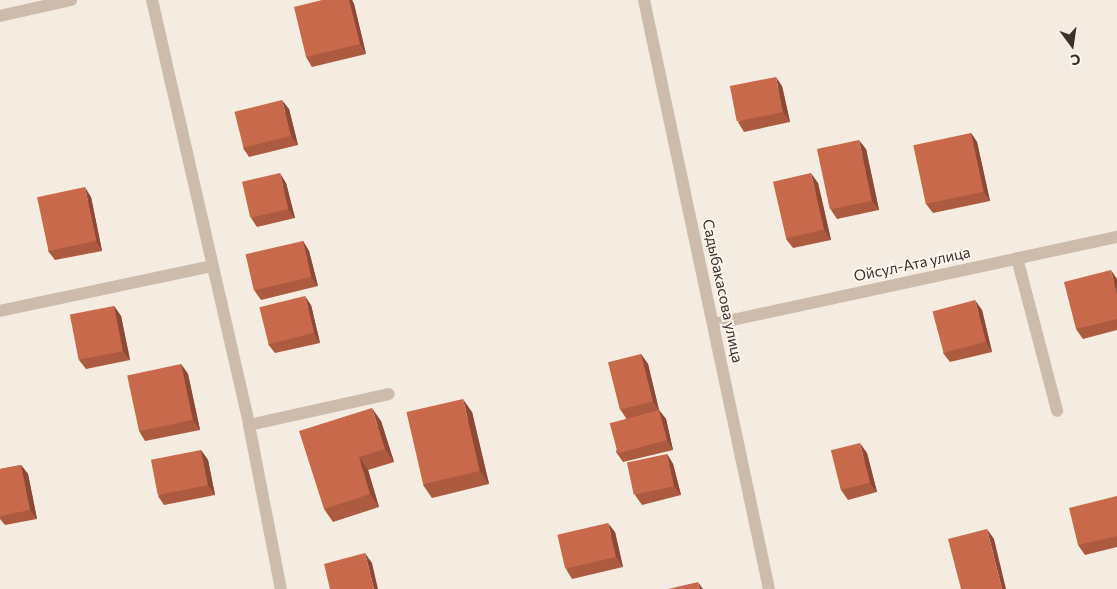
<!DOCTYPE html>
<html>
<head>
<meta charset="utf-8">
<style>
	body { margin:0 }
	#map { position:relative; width:1117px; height:589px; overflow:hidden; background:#f4ebe1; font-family:Commissioner,sans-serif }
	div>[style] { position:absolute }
	.minor>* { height:12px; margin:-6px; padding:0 6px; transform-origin:6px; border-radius:6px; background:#cdbbac }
	.wall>* { inset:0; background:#ac5a40 }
	.shaded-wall>* { inset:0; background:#8c4a34 }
	.building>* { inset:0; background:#c8694b; transform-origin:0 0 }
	span { translate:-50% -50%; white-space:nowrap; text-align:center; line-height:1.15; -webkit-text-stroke:4px #fbf5ee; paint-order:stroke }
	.street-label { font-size:15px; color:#3b302b }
	.north { position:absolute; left:1047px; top:20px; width:50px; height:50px; -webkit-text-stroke:4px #fbf5ee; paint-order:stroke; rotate:166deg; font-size:14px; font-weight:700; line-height:20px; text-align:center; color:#3b302b }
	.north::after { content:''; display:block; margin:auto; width:18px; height:22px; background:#3b302b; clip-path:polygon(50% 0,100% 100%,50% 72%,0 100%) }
</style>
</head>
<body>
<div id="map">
	<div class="minor">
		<div style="left:152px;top:0;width:436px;rotate:77.1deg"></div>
		<div style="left:249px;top:425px;width:167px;rotate:79deg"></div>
		<div style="left:644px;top:0;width:602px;rotate:78.02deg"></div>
		<div style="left:0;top:16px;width:73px;rotate:-12.7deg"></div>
		<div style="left:1017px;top:258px;width:158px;rotate:75.3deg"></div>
		<div style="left:0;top:311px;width:216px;rotate:-12deg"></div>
		<div style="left:714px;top:324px;width:412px;rotate:-12.2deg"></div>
		<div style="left:249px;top:425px;width:143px;rotate:-12.5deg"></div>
	</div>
	<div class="wall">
		<div style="clip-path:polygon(322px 0,352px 0,354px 4px,366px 54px,312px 67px,306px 57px)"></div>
		<div style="clip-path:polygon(782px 86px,790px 122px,744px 132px,738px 122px)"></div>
		<div style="clip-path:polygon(289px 109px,298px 145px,249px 157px,243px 148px)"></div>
		<div style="clip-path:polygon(971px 133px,977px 142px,990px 201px,933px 213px,926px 204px)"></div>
		<div style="clip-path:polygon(866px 149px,879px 210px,837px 219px,831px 210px)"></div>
		<div style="clip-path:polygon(286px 183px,295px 218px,257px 227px,251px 218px)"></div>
		<div style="clip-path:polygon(818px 183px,831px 240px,793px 248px,786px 239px)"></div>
		<div style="clip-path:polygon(91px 197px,102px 251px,55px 260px,48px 251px)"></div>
		<div style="clip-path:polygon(303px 241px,309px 251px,318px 286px,261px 300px,254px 290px)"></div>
		<div style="clip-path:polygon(1117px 279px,1117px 330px,1083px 339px,1076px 329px)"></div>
		<div style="clip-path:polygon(311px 305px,320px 343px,275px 353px,268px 344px)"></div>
		<div style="clip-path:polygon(114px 306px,121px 316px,130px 360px,86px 369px,79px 360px)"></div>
		<div style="clip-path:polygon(982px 310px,992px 352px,950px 362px,943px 353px)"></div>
		<div style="clip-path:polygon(641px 354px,648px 364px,659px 410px,666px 419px,673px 450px,623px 462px,616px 452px,626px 418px,620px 409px)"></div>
		<div style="clip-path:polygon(181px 364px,188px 374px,200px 430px,145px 441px,139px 431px)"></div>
		<div style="clip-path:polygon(472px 412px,489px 484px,432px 498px,423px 485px)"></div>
		<div style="clip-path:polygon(381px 421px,394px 462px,368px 470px,379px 507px,333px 522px,324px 509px)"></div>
		<div style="clip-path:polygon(201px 450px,208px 460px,215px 495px,164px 505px,158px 496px)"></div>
		<div style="clip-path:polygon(867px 453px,877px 492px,848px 500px,841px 490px)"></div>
		<div style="clip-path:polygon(667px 454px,673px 464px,681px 495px,642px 505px,635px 495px)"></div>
		<div style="clip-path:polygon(21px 465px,28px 474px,37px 519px,5px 525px,0 519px,0 469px)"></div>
		<div style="clip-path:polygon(1117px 496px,1117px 547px,1085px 555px,1078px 545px)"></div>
		<div style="clip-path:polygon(615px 532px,623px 567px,572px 579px,566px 569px)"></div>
	</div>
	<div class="shaded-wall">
		<div style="clip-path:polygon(349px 0,352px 0,354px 4px,366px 54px,360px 44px)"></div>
		<div style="clip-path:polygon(776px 77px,782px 86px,790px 122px,783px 112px)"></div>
		<div style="clip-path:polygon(282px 100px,289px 109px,298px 145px,291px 136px)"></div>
		<div style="clip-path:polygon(971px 133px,977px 142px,990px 201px,984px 192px)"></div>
		<div style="clip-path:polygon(859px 140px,866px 149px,879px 210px,872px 201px)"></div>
		<div style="clip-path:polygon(280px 173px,286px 183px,295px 218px,288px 209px)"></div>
		<div style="clip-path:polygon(811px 173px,818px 183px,831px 240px,824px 230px)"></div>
		<div style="clip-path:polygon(85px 187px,91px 197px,102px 251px,96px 241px)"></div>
		<div style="clip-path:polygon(303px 241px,309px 251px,318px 286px,311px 277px)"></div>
		<div style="clip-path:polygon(1111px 270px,1117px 279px,1117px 295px)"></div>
		<div style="clip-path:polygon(305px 296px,311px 305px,320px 343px,314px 333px)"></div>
		<div style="clip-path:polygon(975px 300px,982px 310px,992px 352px,986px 342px)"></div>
		<div style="clip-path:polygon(114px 306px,121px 316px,130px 360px,123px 351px)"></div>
		<div style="clip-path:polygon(641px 354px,648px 364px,659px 410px,666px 419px,673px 450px,667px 440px,659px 411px,653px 402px)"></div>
		<div style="clip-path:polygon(181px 364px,188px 374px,200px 430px,193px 420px)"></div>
		<div style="clip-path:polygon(463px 399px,472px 412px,489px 484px,480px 471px)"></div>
		<div style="clip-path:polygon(372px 408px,381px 421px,394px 462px,385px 449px)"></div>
		<div style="clip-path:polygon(860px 443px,867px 453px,877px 492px,870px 483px)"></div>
		<div style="clip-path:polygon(201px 450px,208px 460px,215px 495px,208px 485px)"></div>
		<div style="clip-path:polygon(667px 454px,673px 464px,681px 495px,674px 486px)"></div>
		<div style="clip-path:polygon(359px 457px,368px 470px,379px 507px,370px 494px)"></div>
		<div style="clip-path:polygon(21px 465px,28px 474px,37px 519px,30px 510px)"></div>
		<div style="clip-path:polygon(608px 523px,615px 532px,623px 567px,616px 557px)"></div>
		<div style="clip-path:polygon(987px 529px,994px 539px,1006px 589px,1002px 589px)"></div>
		<div style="clip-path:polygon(365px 553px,372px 563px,378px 589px,374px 589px)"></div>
		<div style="clip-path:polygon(698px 582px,703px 589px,700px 589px)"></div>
	</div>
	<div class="building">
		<div style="clip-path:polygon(322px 0,349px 0,360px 44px,306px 57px,294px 7px)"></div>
		<div style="left:776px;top:77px;width:36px;height:47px;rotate:79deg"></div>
		<div style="left:282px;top:100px;width:37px;height:49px;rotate:76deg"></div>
		<div style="left:971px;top:133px;width:60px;height:59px;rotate:78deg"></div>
		<div style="left:859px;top:140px;width:62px;height:43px;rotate:78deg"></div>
		<div style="left:280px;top:173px;width:37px;height:39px;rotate:77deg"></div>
		<div style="left:811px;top:173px;width:58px;height:39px;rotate:77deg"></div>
		<div style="left:85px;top:187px;width:55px;height:49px;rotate:78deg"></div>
		<div style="left:303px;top:241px;width:37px;height:59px;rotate:77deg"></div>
		<div style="clip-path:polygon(1111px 270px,1117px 295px,1117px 319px,1076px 329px,1064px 282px)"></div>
		<div style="left:305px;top:296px;width:38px;height:47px;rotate:76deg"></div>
		<div style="left:975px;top:300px;width:43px;height:44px;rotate:75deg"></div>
		<div style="left:114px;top:306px;width:46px;height:45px;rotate:79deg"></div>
		<div style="left:641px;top:354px;width:49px;height:34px;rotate:76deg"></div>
		<div style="left:181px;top:364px;width:57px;height:55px;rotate:78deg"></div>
		<div style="left:463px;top:399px;width:74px;height:58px;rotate:77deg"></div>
		<div style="clip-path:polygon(372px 408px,385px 449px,359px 457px,370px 494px,324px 509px,299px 431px)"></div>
		<div style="left:659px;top:410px;width:31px;height:51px;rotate:75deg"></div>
		<div style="left:860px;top:443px;width:41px;height:30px;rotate:76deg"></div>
		<div style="left:201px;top:450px;width:36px;height:51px;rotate:79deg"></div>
		<div style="left:667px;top:454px;width:33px;height:41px;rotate:78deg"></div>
		<div style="clip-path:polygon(21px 465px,30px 510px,0 516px,0 469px)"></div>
		<div style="clip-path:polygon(1117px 496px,1117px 536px,1078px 545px,1069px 508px)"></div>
		<div style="left:608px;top:523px;width:35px;height:52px;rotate:77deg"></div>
		<div style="clip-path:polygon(987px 529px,1002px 589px,961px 589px,948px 539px)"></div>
		<div style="clip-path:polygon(365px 553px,374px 589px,330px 589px,324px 564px)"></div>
		<div style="clip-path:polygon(698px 582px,700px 589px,668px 589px)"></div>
	</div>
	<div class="street-label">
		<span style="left:912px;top:264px;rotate:-12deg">Ойсул-Ата улица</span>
		<span style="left:723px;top:291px;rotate:78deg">Садыбакасова улица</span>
	</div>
	<div class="north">С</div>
</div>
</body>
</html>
